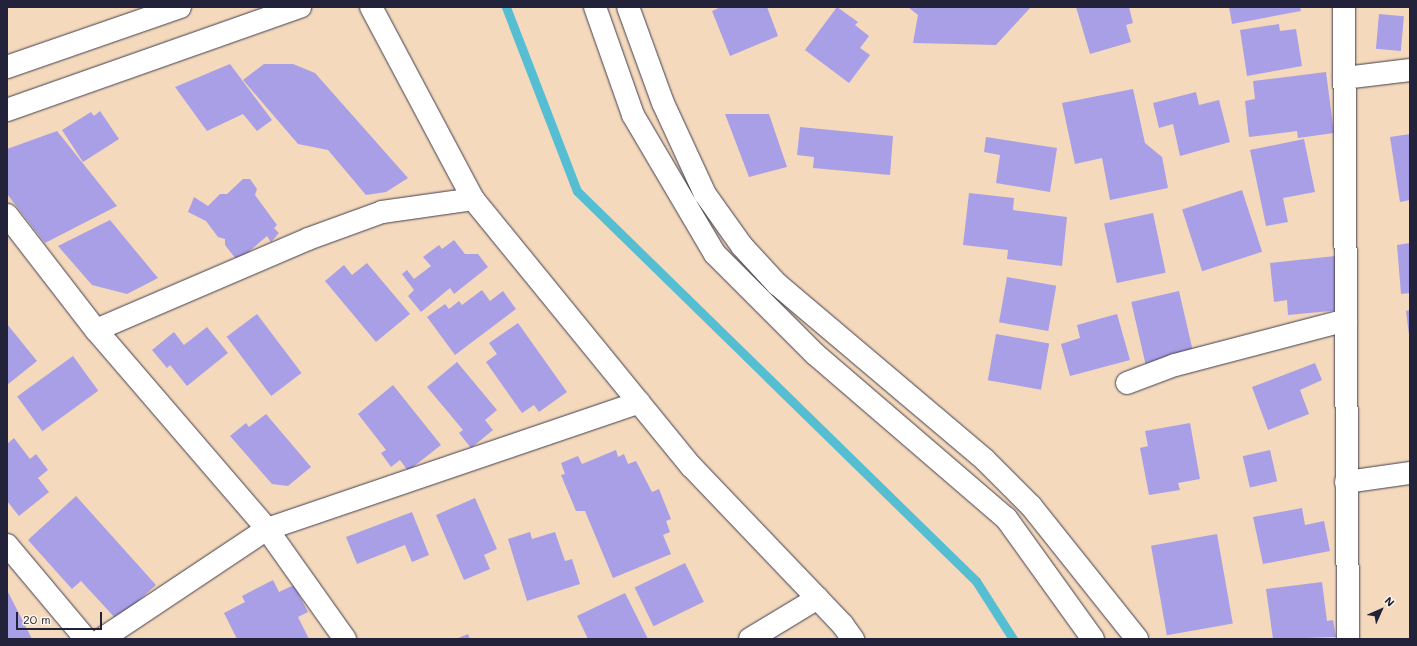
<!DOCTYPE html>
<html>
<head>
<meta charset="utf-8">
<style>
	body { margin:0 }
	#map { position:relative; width:1417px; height:646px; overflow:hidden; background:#f4d9bc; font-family:Mali,sans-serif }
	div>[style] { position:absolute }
	.stream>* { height:9px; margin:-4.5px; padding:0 4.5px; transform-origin:4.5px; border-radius:4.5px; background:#56bed2 }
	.building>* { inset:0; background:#a99fe6; transform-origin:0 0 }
	.roads { filter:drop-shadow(0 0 1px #423d4e) drop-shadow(0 0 1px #423d4e) }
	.minor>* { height:22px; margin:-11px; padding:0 11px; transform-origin:11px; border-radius:11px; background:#fff }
	.tertiary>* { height:22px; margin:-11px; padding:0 11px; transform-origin:11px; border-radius:11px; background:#fff }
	span { translate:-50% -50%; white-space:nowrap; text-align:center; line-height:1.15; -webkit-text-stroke:3px #fcf5e5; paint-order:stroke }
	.frame { position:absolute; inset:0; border:8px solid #22223b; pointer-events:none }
	.north { position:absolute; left:1361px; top:590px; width:40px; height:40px; -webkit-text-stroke:3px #fcf5e5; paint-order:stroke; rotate:45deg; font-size:11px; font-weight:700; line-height:16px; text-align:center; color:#22223b }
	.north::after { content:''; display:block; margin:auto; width:14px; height:18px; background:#22223b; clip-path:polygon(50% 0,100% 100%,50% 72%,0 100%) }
	.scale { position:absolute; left:16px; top:612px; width:86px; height:18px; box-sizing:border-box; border:2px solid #22223b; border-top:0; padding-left:5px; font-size:12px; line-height:14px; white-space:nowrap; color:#22223b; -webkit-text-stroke:3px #fcf5e5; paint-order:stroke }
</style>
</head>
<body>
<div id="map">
	<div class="stream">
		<div style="left:506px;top:7px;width:197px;rotate:68.9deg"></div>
		<div style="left:577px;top:191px;width:558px;rotate:44.35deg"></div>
		<div style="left:976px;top:581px;width:69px;rotate:57.5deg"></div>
	</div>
	<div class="building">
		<div style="clip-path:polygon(721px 7px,767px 7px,778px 36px,730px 56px,712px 11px)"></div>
		<div style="clip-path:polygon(837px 7px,858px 22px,855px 25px,869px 36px,860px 48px,870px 55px,849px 83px,805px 50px)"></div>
		<div style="clip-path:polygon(908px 7px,1031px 7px,996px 45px,913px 43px,918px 15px)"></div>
		<div style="clip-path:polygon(1076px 7px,1129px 7px,1133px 23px,1126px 25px,1131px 42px,1090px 54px)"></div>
		<div style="clip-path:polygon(1229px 7px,1300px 7px,1301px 11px,1232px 24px)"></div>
		<div style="left:1379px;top:14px;width:25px;height:35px;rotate:5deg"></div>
		<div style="clip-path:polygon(1279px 24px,1280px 31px,1296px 29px,1302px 66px,1247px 76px,1240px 30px)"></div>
		<div style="clip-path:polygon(230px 64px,272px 120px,257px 131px,243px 114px,207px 131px,175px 87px)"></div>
		<div style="clip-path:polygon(264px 64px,293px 64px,315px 73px,408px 178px,386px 192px,366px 195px,328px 150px,298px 144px,243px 80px)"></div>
		<div style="clip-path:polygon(1326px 72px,1334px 133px,1298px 138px,1297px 131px,1249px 137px,1245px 101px,1255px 99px,1253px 81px)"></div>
		<div style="clip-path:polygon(1133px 89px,1145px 143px,1162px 157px,1168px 188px,1110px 200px,1102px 158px,1075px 164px,1062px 103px)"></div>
		<div style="clip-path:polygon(1196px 92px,1199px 105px,1219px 100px,1230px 142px,1180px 156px,1173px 124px,1159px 128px,1153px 103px)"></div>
		<div style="clip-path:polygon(100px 111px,119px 139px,83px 162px,62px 130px,91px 112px,94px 116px)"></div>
		<div style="clip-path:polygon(725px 114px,769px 114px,787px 167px,749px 177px)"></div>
		<div style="clip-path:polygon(800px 127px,893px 136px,890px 175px,813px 168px,814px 157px,797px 155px)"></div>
		<div style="clip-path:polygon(57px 131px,117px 206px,45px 243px,7px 194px,7px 149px)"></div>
		<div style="clip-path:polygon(1410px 134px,1410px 200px,1400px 202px,1390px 137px)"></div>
		<div style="clip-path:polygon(986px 137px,1057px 148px,1050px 192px,996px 183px,1000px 155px,984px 152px)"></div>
		<div style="clip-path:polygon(1304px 139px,1315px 192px,1283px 198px,1288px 222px,1266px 226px,1250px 150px)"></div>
		<div style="clip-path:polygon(243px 179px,250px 179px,257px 189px,255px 195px,277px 225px,274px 228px,279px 233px,271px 242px,267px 236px,244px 256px,236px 259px,225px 245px,225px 239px,218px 237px,206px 221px,188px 212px,194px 197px,208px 206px,220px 194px,227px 194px)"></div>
		<div style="left:1242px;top:190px;width:65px;height:63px;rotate:72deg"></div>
		<div style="clip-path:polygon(969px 193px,1014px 198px,1013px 210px,1067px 217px,1062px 266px,1007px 259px,1008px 250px,963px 245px)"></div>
		<div style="left:1153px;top:213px;width:61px;height:50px;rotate:78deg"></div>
		<div style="clip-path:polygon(110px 220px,158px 278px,127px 294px,92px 285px,58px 246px)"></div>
		<div style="clip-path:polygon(454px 240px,465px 254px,478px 254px,488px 267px,454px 294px,450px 288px,421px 312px,408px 296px,414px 290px,402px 274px,407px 270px,414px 279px,431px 266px,423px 257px,439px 245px,442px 249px)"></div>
		<div style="clip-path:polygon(1410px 243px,1410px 293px,1401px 294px,1397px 245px)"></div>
		<div style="clip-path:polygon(1335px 256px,1341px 310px,1288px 315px,1287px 300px,1274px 302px,1270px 263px)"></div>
		<div style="clip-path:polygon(367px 263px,410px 314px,376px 342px,325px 281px,344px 265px,352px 275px)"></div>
		<div style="left:1007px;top:277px;width:50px;height:46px;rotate:10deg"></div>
		<div style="clip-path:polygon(482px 290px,490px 301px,503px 291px,516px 309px,455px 355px,427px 317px,445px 304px,449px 309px,459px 301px,462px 305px)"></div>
		<div style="left:1179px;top:291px;width:64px;height:49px;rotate:77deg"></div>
		<div style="clip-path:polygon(1410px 310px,1410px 335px,1409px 335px,1406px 311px)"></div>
		<div style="left:257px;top:314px;width:74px;height:38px;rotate:53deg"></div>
		<div style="clip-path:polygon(1117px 314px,1130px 360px,1070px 376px,1061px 344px,1080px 338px,1077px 325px)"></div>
		<div style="clip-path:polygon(518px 323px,567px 392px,539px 412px,534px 405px,522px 413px,486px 362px,497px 354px,489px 343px)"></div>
		<div style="clip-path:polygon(7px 324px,37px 361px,7px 385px)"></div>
		<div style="clip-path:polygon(207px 327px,228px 353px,187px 386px,170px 365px,167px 368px,152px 350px,174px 332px,184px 345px)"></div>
		<div style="left:996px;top:334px;width:54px;height:47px;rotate:10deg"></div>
		<div style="left:73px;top:356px;width:43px;height:69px;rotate:54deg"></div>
		<div style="clip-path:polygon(457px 362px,497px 410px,485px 420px,493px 430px,471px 448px,459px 433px,463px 430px,427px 387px)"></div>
		<div style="clip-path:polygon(1315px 363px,1322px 380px,1300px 390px,1309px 414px,1268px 430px,1252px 387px)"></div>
		<div style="clip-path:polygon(393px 385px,441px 445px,408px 471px,400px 460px,391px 467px,381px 453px,386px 450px,358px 414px)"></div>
		<div style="clip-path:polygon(266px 414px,311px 467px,288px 486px,272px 484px,230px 436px,246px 423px,249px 427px)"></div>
		<div style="clip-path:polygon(1190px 423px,1200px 479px,1178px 483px,1180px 490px,1149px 495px,1140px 448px,1148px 446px,1145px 431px)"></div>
		<div style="clip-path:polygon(14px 438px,30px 459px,36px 454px,48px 470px,38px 478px,49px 492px,19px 516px,7px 501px,7px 444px)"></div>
		<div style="clip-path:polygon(616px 450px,618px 457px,624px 454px,628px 464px,636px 461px,652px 492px,659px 489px,671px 519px,666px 521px,670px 532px,663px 535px,671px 554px,613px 578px,585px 511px,576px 511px,561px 475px,565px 474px,561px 463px,578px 456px,582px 464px)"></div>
		<div style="left:1270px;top:450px;width:32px;height:28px;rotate:77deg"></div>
		<div style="clip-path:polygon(76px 496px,156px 585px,117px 620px,81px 581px,72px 589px,28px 540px)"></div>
		<div style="clip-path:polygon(475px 498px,497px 549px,484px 555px,490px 569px,464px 580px,436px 515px)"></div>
		<div style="clip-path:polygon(1302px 508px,1305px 525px,1324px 521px,1330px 551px,1263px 564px,1253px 517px)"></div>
		<div style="clip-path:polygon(412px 512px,429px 555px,412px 562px,405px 545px,357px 564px,346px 537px)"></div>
		<div style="clip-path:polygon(530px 532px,532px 539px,555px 532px,565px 561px,572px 559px,580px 584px,527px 601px,508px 539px)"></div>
		<div style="left:1217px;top:534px;width:91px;height:67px;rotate:80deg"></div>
		<div style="left:685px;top:563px;width:43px;height:56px;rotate:64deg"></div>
		<div style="clip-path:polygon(273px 580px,279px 592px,294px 585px,308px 612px,298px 617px,309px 639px,237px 639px,224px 613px,245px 602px,242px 596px)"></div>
		<div style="clip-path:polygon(1322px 582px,1327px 621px,1333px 620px,1336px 637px,1273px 639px,1266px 589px)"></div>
		<div style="clip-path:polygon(7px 592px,8px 592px,32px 639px,7px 639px)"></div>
		<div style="clip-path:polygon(625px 593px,648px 639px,588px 639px,577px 616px)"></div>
		<div style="clip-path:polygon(468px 634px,470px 639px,456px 639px)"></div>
	</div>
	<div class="roads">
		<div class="minor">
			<div style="left:371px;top:7px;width:217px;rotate:62deg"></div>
			<div style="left:473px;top:199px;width:345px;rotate:50.8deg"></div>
			<div style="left:691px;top:466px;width:219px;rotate:46.3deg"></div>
			<div style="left:842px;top:624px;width:19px;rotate:54deg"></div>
			<div style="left:1344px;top:7px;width:632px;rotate:89.64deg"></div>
			<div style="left:1344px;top:78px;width:66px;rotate:-6.9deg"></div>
			<div style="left:7px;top:215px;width:145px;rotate:52.3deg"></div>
			<div style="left:96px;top:330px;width:262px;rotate:49.3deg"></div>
			<div style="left:267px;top:529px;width:135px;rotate:54.7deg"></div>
			<div style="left:96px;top:330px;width:231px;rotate:-23.2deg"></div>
			<div style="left:308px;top:239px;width:79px;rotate:-20deg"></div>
			<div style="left:382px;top:212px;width:92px;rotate:-8.1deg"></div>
			<div style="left:1127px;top:383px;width:51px;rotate:-20.6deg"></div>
			<div style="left:1175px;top:365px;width:177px;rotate:-14.7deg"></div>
			<div style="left:1346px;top:482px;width:65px;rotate:-8deg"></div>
			<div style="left:7px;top:545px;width:123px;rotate:50deg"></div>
			<div style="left:102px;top:639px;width:198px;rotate:-33.7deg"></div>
			<div style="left:267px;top:529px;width:393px;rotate:-18.8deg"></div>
			<div style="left:750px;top:639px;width:79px;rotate:-31.1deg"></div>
		</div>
		<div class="tertiary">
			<div style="left:595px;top:7px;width:114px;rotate:70.6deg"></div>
			<div style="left:633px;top:115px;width:161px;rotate:59.5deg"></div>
			<div style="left:715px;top:254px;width:141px;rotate:45deg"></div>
			<div style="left:815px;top:354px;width:252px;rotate:40.7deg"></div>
			<div style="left:1006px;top:518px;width:149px;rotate:54.3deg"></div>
			<div style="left:628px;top:7px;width:102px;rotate:70deg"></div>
			<div style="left:663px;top:103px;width:100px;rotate:65.2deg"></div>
			<div style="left:705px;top:194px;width:64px;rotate:54.6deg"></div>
			<div style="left:742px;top:246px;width:52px;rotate:47.4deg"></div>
			<div style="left:777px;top:284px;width:272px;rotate:40.2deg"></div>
			<div style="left:985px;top:460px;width:65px;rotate:45deg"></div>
			<div style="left:1031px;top:506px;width:170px;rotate:51.4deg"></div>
			<div style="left:7px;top:67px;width:183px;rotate:-19.1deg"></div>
			<div style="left:7px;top:110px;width:311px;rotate:-19.4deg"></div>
		</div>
	</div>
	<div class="frame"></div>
	<div class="north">N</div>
	<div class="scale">20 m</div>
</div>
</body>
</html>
